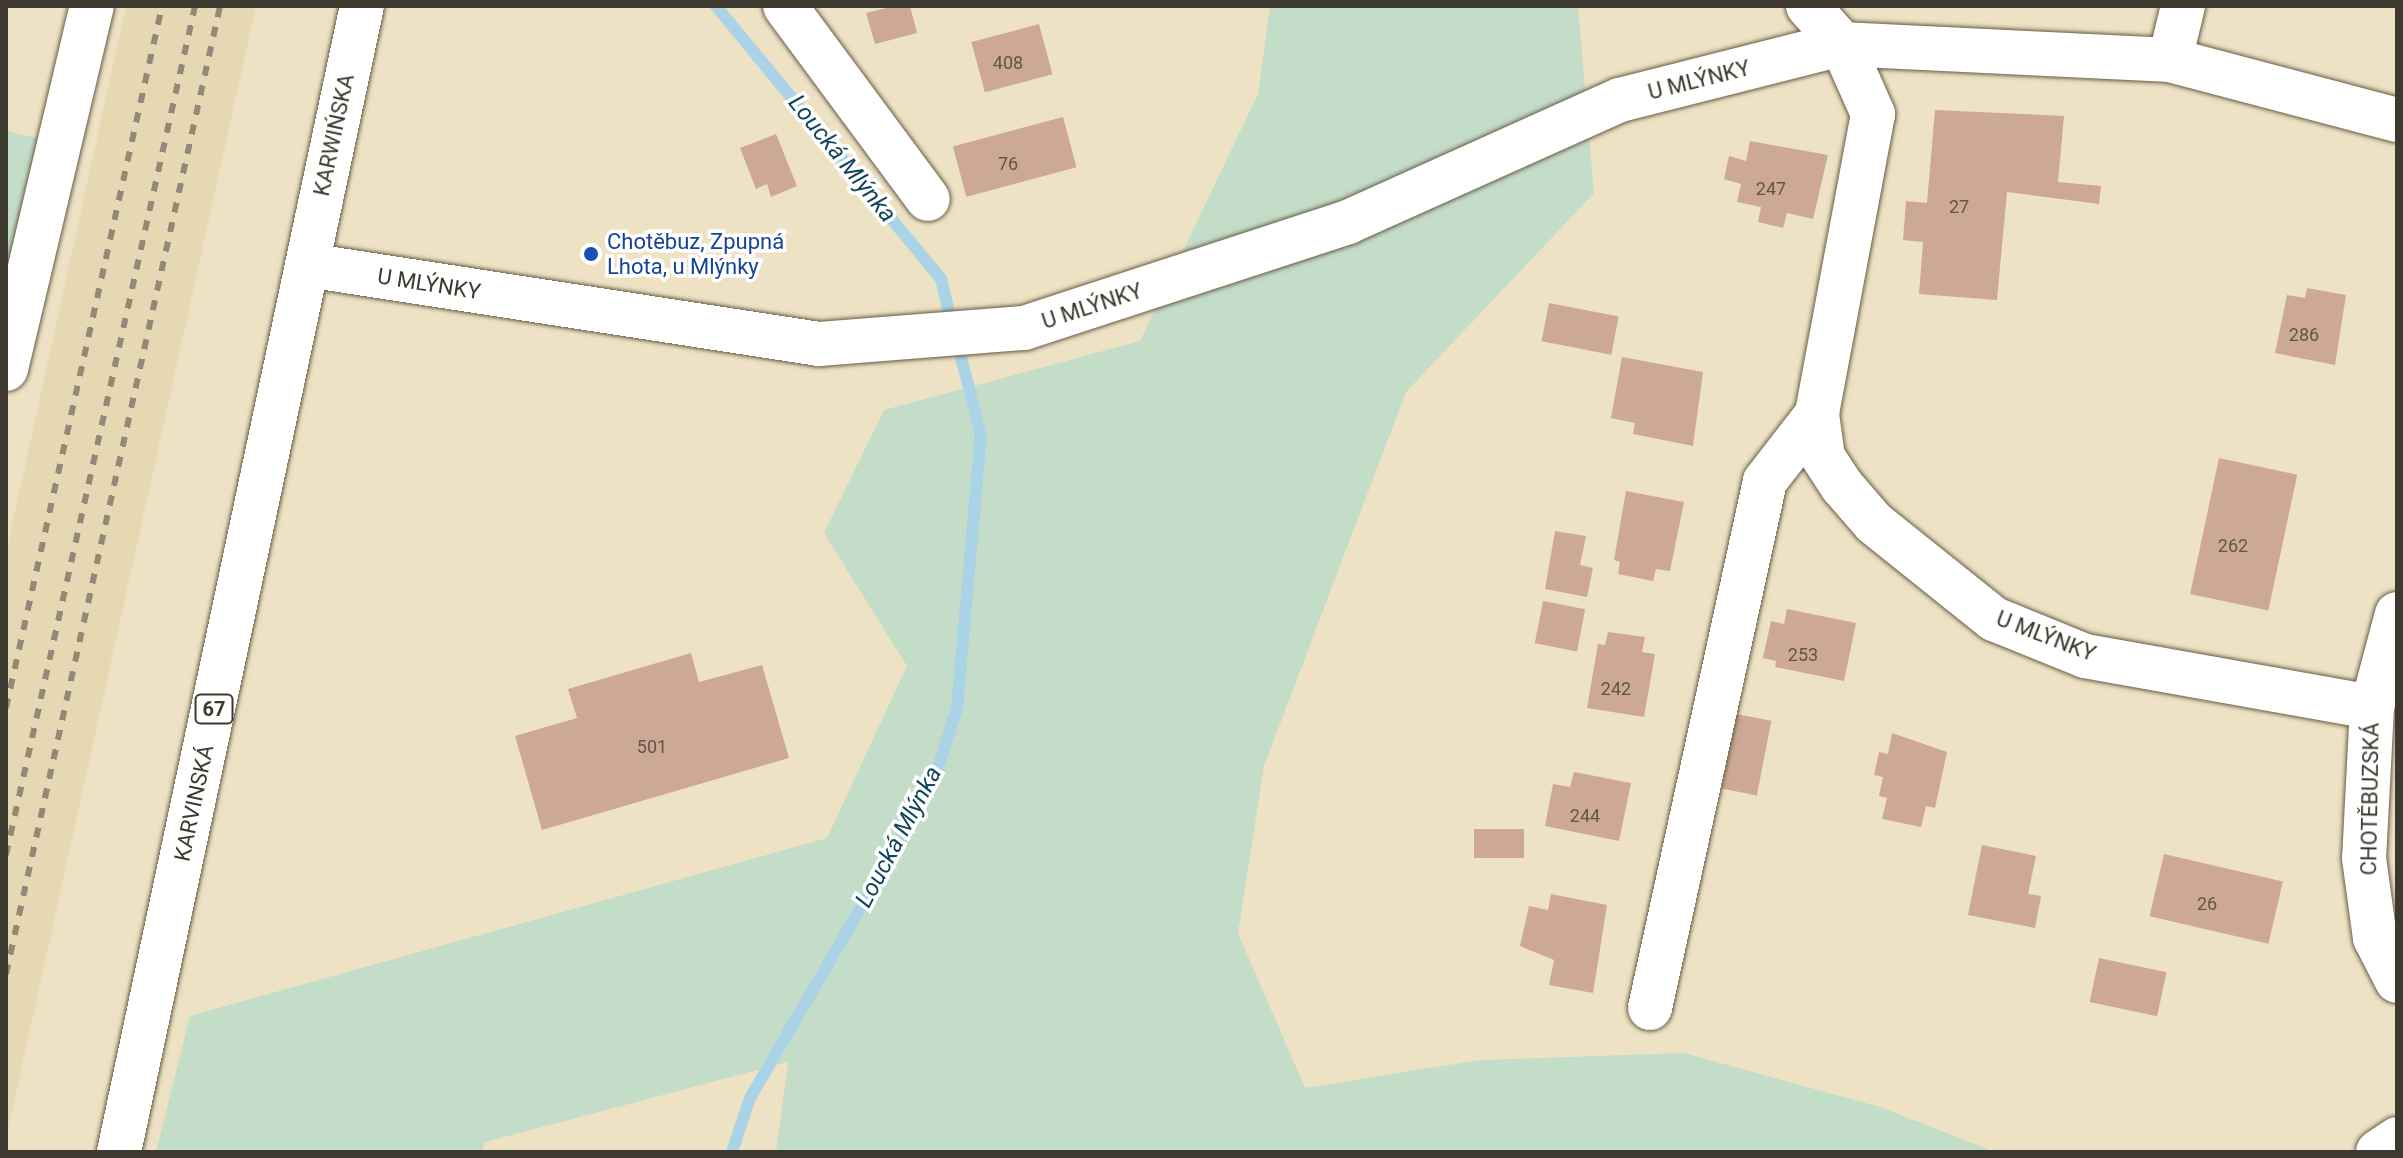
<!DOCTYPE html>
<html>
<head>
<meta charset="utf-8">
<style>
	body { margin:0 }
	#map { position:relative; width:2403px; height:1158px; overflow:hidden; background:#eee2c5; font-family:Roboto,sans-serif }
	div>[style] { position:absolute }
	.built>* { inset:0; background:#e7d8b4 }
	.green>* { inset:0; background:#c3ddc8 }
	.stream>* { height:12px; margin:-6px; padding:0 6px; transform-origin:6px; border-radius:6px; background:#aad3e7 }
	.building>* { inset:0; background:#cda895; transform-origin:0 0 }
	.roads { filter:drop-shadow(0 0 2px #675c43) drop-shadow(0 0 2px #675c43) }
	.minor>* { height:44px; margin:-22px; padding:0 22px; transform-origin:22px; border-radius:22px; background:#fff }
	.major>* { height:44px; margin:-22px; padding:0 22px; transform-origin:22px; border-radius:22px; background:#fff }
	.rail>* { height:6px; margin-top:-3px; transform-origin:0; background:repeating-linear-gradient(90deg,#928a76 0 10px,transparent 0 20px) }
	.dots>* { width:22px; height:22px; translate:-50% -50%; box-sizing:border-box; border:4px solid #fff; border-radius:50% }
	span { translate:-50% -50%; white-space:nowrap; text-align:center; line-height:1.15; -webkit-text-stroke:7px #fff; paint-order:stroke }
	.number-label { font-size:18px; color:#625548 }
	.number-label span { -webkit-text-stroke-width:0 }
	.shield-label span { padding:2px 6px; background:#fff; border:2px solid; border-radius:6px; -webkit-text-stroke-width:0 }
	.shield-label { font-size:20px; color:#3e392e; font-weight:700 }
	.street-label { font-size:22px; color:#3e392e }
	.transit-label { font-size:22px; color:#164399 }
	.left { translate:0 -50%; text-align:left }
	.water-label { font-size:24px; color:#10455b; font-style:italic }
	.frame { position:absolute; inset:0; border:8px solid #3e392e; pointer-events:none }
</style>
</head>
<body>
<div id="map">
	<div class="built">
		<div style="clip-path:polygon(126px 6px,256px 6px,6px 1138px,6px 553px)"></div>
	</div>
	<div class="green">
		<div style="clip-path:polygon(1270px 6px,1578px 6px,1594px 193px,1406px 392px,1264px 766px,1238px 933px,1305px 1088px,1480px 1060px,1684px 1053px,1880px 1107px,1995px 1152px,776px 1152px,788px 1062px,485px 1142px,482px 1152px,156px 1152px,190px 1016px,827px 838px,907px 666px,824px 533px,884px 410px,1140px 341px,1258px 94px)"></div>
		<div style="clip-path:polygon(6px 131px,38px 138px,6px 277px)"></div>
	</div>
	<div class="stream">
		<div style="left:716px;top:6px;width:354px;rotate:50.5deg"></div>
		<div style="left:941px;top:279px;width:42px;rotate:76.3deg"></div>
		<div style="left:732px;top:1152px;width:57px;rotate:-71.6deg"></div>
		<div style="left:750px;top:1098px;width:363px;rotate:-59.8deg"></div>
		<div style="left:933px;top:784px;width:80px;rotate:-72.5deg"></div>
		<div style="left:957px;top:708px;width:273px;rotate:-85deg"></div>
		<div style="left:981px;top:436px;width:86px;rotate:-104.2deg"></div>
	</div>
	<div class="building">
		<div style="clip-path:polygon(894px 6px,910px 6px,917px 33px,875px 44px,866px 13px)"></div>
		<div style="left:1039px;top:24px;width:52px;height:70px;rotate:75deg"></div>
		<div style="clip-path:polygon(1935px 110px,2064px 116px,2058px 182px,2101px 186px,2099px 204px,2007px 192px,1997px 300px,1919px 294px,1923px 242px,1903px 240px,1906px 201px,1927px 203px)"></div>
		<div style="left:1063px;top:117px;width:52px;height:114px;rotate:75deg"></div>
		<div style="clip-path:polygon(776px 134px,797px 186px,771px 197px,767px 184px,756px 189px,740px 148px)"></div>
		<div style="clip-path:polygon(1750px 141px,1828px 155px,1813px 219px,1787px 213px,1783px 228px,1758px 222px,1761px 207px,1737px 202px,1741px 184px,1724px 179px,1729px 156px,1746px 161px)"></div>
		<div style="clip-path:polygon(2307px 288px,2346px 295px,2335px 365px,2275px 353px,2287px 295px,2305px 298px)"></div>
		<div style="left:1549px;top:303px;width:71px;height:39px;rotate:11deg"></div>
		<div style="clip-path:polygon(1622px 357px,1703px 372px,1693px 446px,1633px 434px,1635px 423px,1611px 418px)"></div>
		<div style="left:2219px;top:458px;width:80px;height:139px;rotate:12deg"></div>
		<div style="clip-path:polygon(1626px 491px,1684px 502px,1670px 571px,1656px 569px,1653px 581px,1618px 574px,1620px 562px,1614px 560px)"></div>
		<div style="clip-path:polygon(1555px 531px,1586px 536px,1580px 565px,1593px 568px,1587px 597px,1545px 589px)"></div>
		<div style="left:1543px;top:601px;width:43px;height:43px;rotate:11deg"></div>
		<div style="clip-path:polygon(1787px 609px,1856px 623px,1844px 681px,1775px 667px,1776px 661px,1763px 658px,1771px 621px,1784px 624px)"></div>
		<div style="clip-path:polygon(1608px 632px,1645px 637px,1642px 652px,1655px 654px,1644px 717px,1587px 708px,1598px 644px,1605px 645px)"></div>
		<div style="clip-path:polygon(691px 653px,699px 682px,762px 665px,789px 758px,542px 830px,515px 736px,577px 718px,568px 689px)"></div>
		<div style="left:1736px;top:714px;width:36px;height:76px;rotate:11deg"></div>
		<div style="clip-path:polygon(1892px 733px,1947px 752px,1935px 808px,1926px 806px,1921px 827px,1882px 819px,1887px 798px,1879px 796px,1883px 777px,1874px 775px,1879px 752px,1888px 754px)"></div>
		<div style="clip-path:polygon(1574px 772px,1631px 783px,1619px 841px,1545px 826px,1553px 784px,1570px 787px)"></div>
		<div style="left:1524px;top:829px;width:29px;height:50px;rotate:90deg"></div>
		<div style="clip-path:polygon(1982px 845px,2036px 856px,2028px 894px,2041px 896px,2035px 928px,1968px 915px)"></div>
		<div style="left:2164px;top:854px;width:122px;height:64px;rotate:13deg"></div>
		<div style="clip-path:polygon(1551px 894px,1607px 905px,1593px 993px,1549px 985px,1554px 960px,1520px 946px,1529px 906px,1548px 910px)"></div>
		<div style="left:2099px;top:958px;width:69px;height:45px;rotate:12deg"></div>
	</div>
	<div class="roads">
		<div class="minor">
			<div style="left:785px;top:6px;width:240px;rotate:53.5deg"></div>
			<div style="left:1808px;top:6px;width:51px;rotate:48.2deg"></div>
			<div style="left:1842px;top:44px;width:77px;rotate:66.1deg"></div>
			<div style="left:1873px;top:114px;width:305px;rotate:100.6deg"></div>
			<div style="left:1817px;top:414px;width:43px;rotate:82.1deg"></div>
			<div style="left:1823px;top:457px;width:35px;rotate:57deg"></div>
			<div style="left:1842px;top:486px;width:49px;rotate:49.1deg"></div>
			<div style="left:1874px;top:523px;width:154px;rotate:38.7deg"></div>
			<div style="left:1994px;top:619px;width:98px;rotate:22.1deg"></div>
			<div style="left:2085px;top:656px;width:291px;rotate:10.1deg"></div>
			<div style="left:2170px;top:60px;width:56px;rotate:-76.5deg"></div>
			<div style="left:307px;top:265px;width:518px;rotate:8.77deg"></div>
			<div style="left:819px;top:344px;width:206px;rotate:-4.5deg"></div>
			<div style="left:1024px;top:328px;width:341px;rotate:-18.1deg"></div>
			<div style="left:1348px;top:222px;width:298px;rotate:-24.2deg"></div>
			<div style="left:1620px;top:100px;width:229px;rotate:-14.2deg"></div>
			<div style="left:1842px;top:44px;width:328px;rotate:2.8deg"></div>
			<div style="left:2170px;top:60px;width:235px;rotate:14.8deg"></div>
			<div style="left:6px;top:369px;width:373px;rotate:-76.7deg"></div>
			<div style="left:2397px;top:614px;width:96px;rotate:105deg"></div>
			<div style="left:2372px;top:707px;width:151px;rotate:93deg"></div>
			<div style="left:2364px;top:858px;width:81px;rotate:82.2deg"></div>
			<div style="left:2375px;top:938px;width:48px;rotate:62.9deg"></div>
			<div style="left:1650px;top:1008px;width:539px;rotate:-77.69deg"></div>
			<div style="left:1765px;top:481px;width:85px;rotate:-52.2deg"></div>
			<div style="left:2378px;top:1152px;width:23px;rotate:-34deg"></div>
		</div>
		<div class="major">
			<div style="left:119px;top:1152px;width:1171px;rotate:-78.03deg"></div>
		</div>
	</div>
	<div class="rail">
		<div style="left:6px;top:708px;width:719px;rotate:-77.47deg"></div>
		<div style="left:6px;top:855px;width:870px;rotate:-77.45deg"></div>
		<div style="left:6px;top:974px;width:991px;rotate:-77.53deg"></div>
	</div>
	<div class="dots">
		<div style="left:591px;top:254px;background:#1a4fb4"></div>
	</div>
	<div class="number-label">
		<span style="left:1008px;top:63px">408</span>
		<span style="left:1008px;top:164px">76</span>
		<span style="left:1771px;top:189px">247</span>
		<span style="left:1959px;top:207px">27</span>
		<span style="left:2304px;top:335px">286</span>
		<span style="left:2233px;top:546px">262</span>
		<span style="left:1803px;top:655px">253</span>
		<span style="left:1616px;top:689px">242</span>
		<span style="left:652px;top:747px">501</span>
		<span style="left:1585px;top:816px">244</span>
		<span style="left:2207px;top:904px">26</span>
	</div>
	<div class="shield-label">
		<span style="left:214px;top:709px">67</span>
	</div>
	<div class="street-label">
		<span style="left:1699px;top:80px;rotate:-14deg">U MLÝNKY</span>
		<span style="left:334px;top:135px;rotate:-78deg">KARWIŃSKA</span>
		<span style="left:429px;top:284px;rotate:9deg">U MLÝNKY</span>
		<span style="left:1092px;top:306px;rotate:-18deg">U MLÝNKY</span>
		<span style="left:2046px;top:636px;rotate:21deg">U MLÝNKY</span>
		<span style="left:2370px;top:799px;rotate:-89deg">CHOTĚBUZSKÁ</span>
		<span style="left:194px;top:803px;rotate:-78deg">KARVINSKÁ</span>
	</div>
	<div class="transit-label">
		<span class="left" style="left:607px;top:254px">Chotěbuz, Zpupná<br>Lhota, u Mlýnky</span>
	</div>
	<div class="water-label">
		<span style="left:842px;top:159px;rotate:51deg">Loucká Mlýnka</span>
		<span style="left:899px;top:837px;rotate:-62deg">Loucká Mlýnka</span>
	</div>
	<div class="frame"></div>
</div>
</body>
</html>
